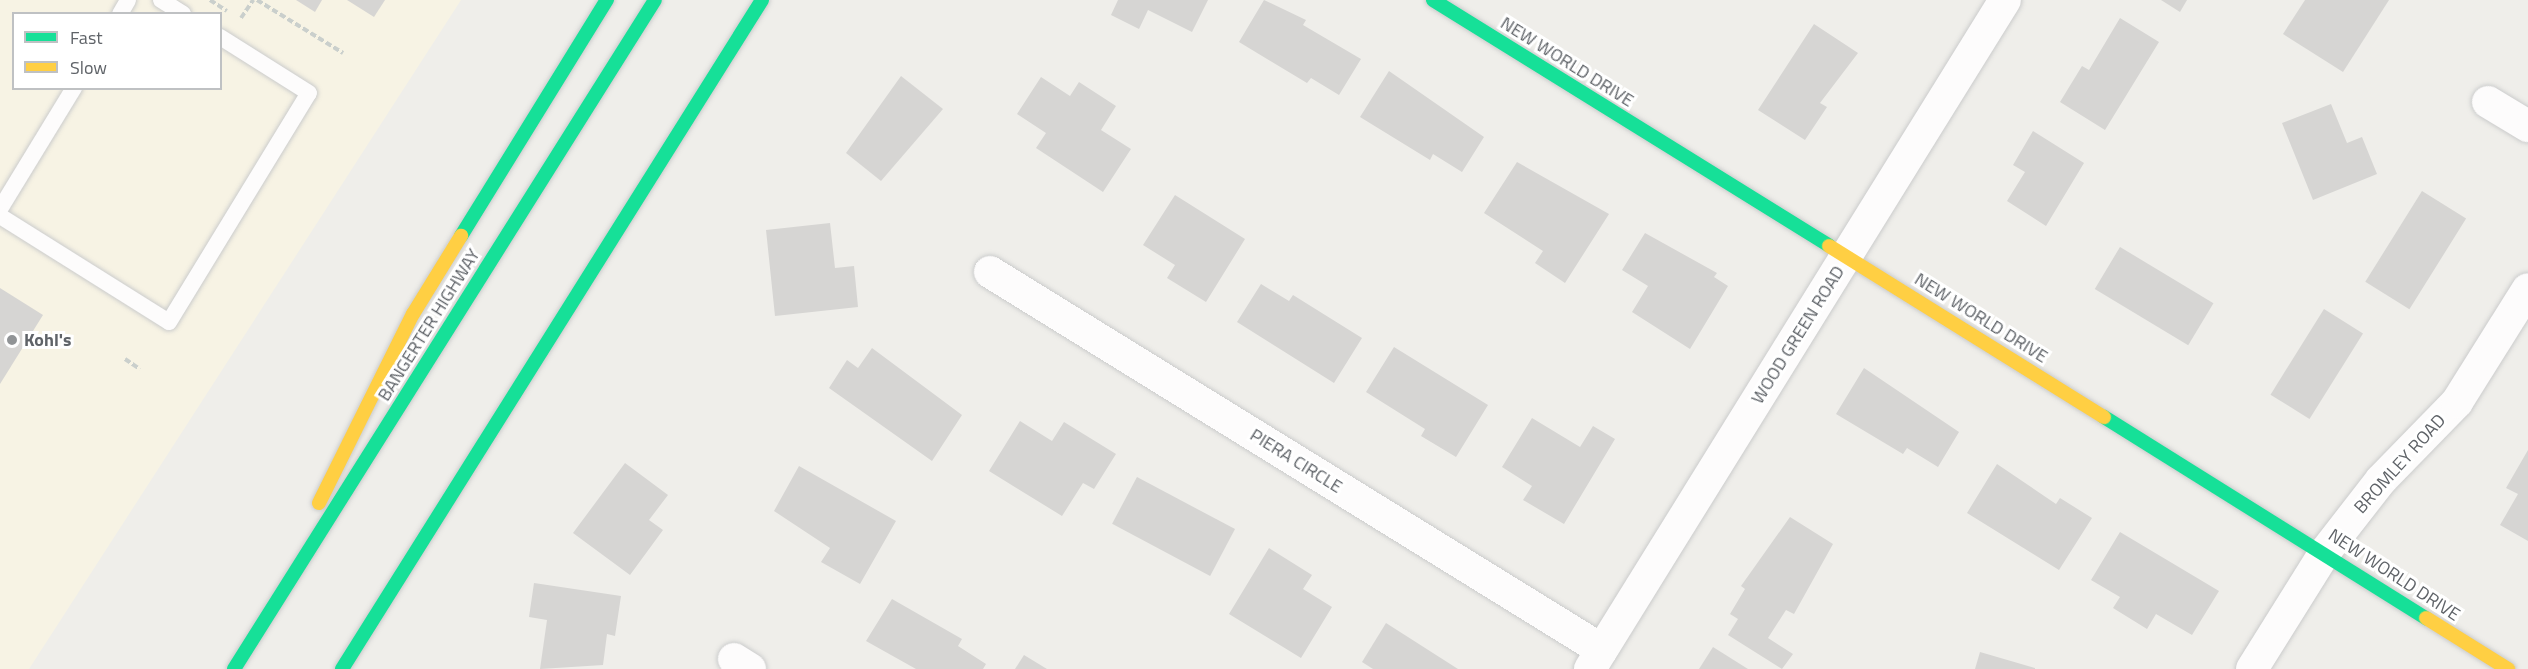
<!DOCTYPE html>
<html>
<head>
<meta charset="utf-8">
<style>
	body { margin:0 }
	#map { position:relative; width:2528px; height:669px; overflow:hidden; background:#efeeea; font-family:"Titillium Web",sans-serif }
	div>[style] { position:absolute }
	.commercial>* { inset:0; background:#f7f3e4 }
	.building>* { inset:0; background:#d6d5d3; transform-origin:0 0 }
	.path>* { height:4px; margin-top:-2px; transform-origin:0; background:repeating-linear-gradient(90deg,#cacfcc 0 6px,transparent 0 9px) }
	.roads { filter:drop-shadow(0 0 2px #cbcccc) drop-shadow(0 0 2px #cbcccc) }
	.lane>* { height:16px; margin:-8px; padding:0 8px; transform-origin:8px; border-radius:8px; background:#fdfcfc }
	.street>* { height:32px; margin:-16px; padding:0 16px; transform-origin:16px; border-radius:16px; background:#fdfcfc }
	.fast>* { height:14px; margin:-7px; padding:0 7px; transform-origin:7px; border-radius:7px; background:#16e098 }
	.slow>* { height:14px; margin:-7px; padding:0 7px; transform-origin:7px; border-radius:7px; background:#ffcf43 }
	.dots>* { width:16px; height:16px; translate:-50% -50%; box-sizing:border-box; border:3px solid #fff; border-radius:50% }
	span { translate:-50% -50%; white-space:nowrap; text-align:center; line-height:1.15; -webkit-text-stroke:6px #fff; paint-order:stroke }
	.street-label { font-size:18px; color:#5f6368 }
	.poi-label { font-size:18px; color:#5f6368; font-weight:700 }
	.left { translate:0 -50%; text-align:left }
	.legend { position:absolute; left:12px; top:12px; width:210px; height:78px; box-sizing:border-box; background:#fff; border:2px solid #bfc1c3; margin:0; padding:8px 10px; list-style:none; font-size:18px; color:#5f6368 }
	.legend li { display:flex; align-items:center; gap:12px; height:30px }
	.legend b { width:30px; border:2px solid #bfc1c3 }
</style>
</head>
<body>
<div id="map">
	<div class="commercial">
		<div style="clip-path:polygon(evenodd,0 0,461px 0,29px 669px,0 669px,0 0,14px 14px,220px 14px,220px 88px,14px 88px,14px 14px)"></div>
	</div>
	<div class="building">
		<div style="clip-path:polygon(296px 0,322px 0,315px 12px)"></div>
		<div style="clip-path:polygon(347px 0,385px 0,374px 17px)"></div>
		<div style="clip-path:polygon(1118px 0,1208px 0,1192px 32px,1148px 10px,1139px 29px,1111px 15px)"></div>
		<div style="clip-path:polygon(1264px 0,1306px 20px,1303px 25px,1361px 59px,1339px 95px,1311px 78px,1307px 83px,1239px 42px)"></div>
		<div style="clip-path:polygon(2161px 0,2187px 0,2180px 12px)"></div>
		<div style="clip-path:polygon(2305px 0,2389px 0,2343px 72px,2283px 34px)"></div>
		<div style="clip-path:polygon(2120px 18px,2159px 42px,2105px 130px,2060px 102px,2082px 66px,2089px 70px)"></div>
		<div style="clip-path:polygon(1814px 24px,1858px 53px,1820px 103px,1827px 107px,1805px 140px,1758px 110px)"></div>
		<div style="clip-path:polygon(1389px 71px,1484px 137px,1462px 172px,1433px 154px,1430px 160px,1360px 117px)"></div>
		<div style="clip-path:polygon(901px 76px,943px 109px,881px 181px,846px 153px)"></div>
		<div style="clip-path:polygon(1041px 77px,1070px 96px,1079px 82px,1116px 106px,1101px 130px,1131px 149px,1103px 192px,1036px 148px,1046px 133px,1017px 114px)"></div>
		<div style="clip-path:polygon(2331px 104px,2347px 143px,2362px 137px,2377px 174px,2313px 200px,2282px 123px)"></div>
		<div style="clip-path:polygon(2033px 131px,2084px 163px,2046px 226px,2007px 201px,2025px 172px,2013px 165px)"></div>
		<div style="clip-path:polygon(1517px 162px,1609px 214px,1565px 283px,1535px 263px,1543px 251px,1484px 213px)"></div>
		<div style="left:2422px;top:191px;width:52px;height:107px;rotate:32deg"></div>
		<div style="clip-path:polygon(1175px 195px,1245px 239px,1206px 302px,1167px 278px,1175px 265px,1143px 245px)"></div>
		<div style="clip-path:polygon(830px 223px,835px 268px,854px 266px,858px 307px,775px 316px,766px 230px)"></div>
		<div style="clip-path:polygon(1645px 233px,1717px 273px,1714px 277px,1728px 286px,1690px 349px,1632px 312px,1648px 286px,1622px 270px)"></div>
		<div style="left:2120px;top:247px;width:109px;height:49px;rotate:31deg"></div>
		<div style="clip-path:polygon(1261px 284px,1289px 301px,1293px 295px,1362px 338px,1334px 383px,1237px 322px)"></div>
		<div style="clip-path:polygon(0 288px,43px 315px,0 384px)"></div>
		<div style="left:2324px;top:309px;width:46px;height:101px;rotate:32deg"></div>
		<div style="clip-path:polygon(1394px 347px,1488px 405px,1456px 457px,1421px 436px,1425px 429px,1366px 392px)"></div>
		<div style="clip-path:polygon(872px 348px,962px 415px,932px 461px,829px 388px,847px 360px,858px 368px)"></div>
		<div style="clip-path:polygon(1864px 368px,1959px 432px,1938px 467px,1907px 448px,1903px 454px,1836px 414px)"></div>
		<div style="clip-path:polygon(1532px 418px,1580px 447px,1593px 426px,1615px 439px,1564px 524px,1523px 500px,1532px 486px,1502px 467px)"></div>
		<div style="clip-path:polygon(1020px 421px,1052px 441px,1064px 422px,1116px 454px,1094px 489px,1083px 483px,1062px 516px,989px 471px)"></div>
		<div style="clip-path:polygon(2528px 450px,2528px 541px,2500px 525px,2518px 494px,2506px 488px)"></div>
		<div style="clip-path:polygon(625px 463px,668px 495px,649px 520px,663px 530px,630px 575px,573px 533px)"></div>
		<div style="clip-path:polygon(1997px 464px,2056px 504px,2060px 498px,2092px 518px,2059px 570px,1967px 513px)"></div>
		<div style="clip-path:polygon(799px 466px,896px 521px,860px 584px,821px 562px,830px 548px,774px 511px)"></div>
		<div style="left:1137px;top:477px;width:111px;height:53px;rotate:28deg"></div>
		<div style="clip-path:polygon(1790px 517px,1833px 544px,1794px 614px,1786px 610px,1768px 638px,1793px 654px,1782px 669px,1728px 635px,1738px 619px,1730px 614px,1745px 589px,1741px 586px)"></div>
		<div style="clip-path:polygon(2120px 532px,2219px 591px,2192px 635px,2156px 614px,2147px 629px,2113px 608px,2120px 597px,2091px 580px)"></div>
		<div style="clip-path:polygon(1269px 548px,1312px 575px,1303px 589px,1332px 607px,1301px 658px,1229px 614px)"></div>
		<div style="clip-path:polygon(534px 583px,621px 596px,615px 636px,607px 634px,603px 665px,540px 669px,547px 620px,529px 617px)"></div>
		<div style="clip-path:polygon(892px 599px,962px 639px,958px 646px,986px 664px,983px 669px,916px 669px,866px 641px)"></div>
		<div style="clip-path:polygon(1386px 623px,1458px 669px,1373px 669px,1362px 662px)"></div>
		<div style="clip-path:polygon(1713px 647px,1748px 669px,1699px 669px)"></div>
		<div style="clip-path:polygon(1980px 652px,2035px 668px,2035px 669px,1975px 669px)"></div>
		<div style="clip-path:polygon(1024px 655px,1047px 669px,1015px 669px)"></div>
	</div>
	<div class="path">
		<div style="left:210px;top:0;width:20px;rotate:33deg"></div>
		<div style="left:257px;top:0;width:101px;rotate:31.6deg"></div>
		<div style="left:241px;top:18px;width:22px;rotate:-56deg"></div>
		<div style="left:125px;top:359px;width:18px;rotate:34deg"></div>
	</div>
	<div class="roads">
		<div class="lane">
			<div style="left:161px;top:0;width:26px;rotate:32deg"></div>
			<div style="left:120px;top:14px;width:16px;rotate:-60deg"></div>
			<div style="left:0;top:209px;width:142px;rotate:-58.6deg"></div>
			<div style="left:0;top:216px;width:199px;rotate:32.1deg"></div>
			<div style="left:169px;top:322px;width:268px;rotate:-58.6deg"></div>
			<div style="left:309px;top:93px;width:105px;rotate:-147.8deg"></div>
		</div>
		<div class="street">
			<div style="left:2488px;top:102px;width:47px;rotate:31deg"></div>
			<div style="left:990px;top:272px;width:719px;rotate:31.7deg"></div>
			<div style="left:734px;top:659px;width:19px;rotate:32deg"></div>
			<div style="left:1590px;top:669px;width:787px;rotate:-58.19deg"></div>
			<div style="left:2252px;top:669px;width:138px;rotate:-58deg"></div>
			<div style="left:2325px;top:552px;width:91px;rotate:-52.1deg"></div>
			<div style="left:2381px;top:480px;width:109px;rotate:-45.7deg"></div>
			<div style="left:2457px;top:402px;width:133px;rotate:-57.9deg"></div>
		</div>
		<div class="fast">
			<div style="left:1433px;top:0;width:466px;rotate:31.8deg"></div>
			<div style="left:461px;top:236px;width:278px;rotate:-58.3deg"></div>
			<div style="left:2104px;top:417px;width:380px;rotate:32deg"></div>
			<div style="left:234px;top:669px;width:790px;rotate:-57.82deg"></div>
			<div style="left:342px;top:669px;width:790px;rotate:-57.88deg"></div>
		</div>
		<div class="slow">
			<div style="left:1829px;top:246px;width:324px;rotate:31.9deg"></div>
			<div style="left:319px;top:503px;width:211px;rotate:-63.6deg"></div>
			<div style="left:413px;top:314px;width:92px;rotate:-58.4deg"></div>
			<div style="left:2426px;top:618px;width:97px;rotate:31.9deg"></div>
		</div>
	</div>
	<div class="dots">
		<div style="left:12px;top:340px;background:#919496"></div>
	</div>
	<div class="street-label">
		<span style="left:1567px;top:62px;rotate:32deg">NEW WORLD DRIVE</span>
		<span style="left:1981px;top:318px;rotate:32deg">NEW WORLD DRIVE</span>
		<span style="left:429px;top:325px;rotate:-58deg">BANGERTER HIGHWAY</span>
		<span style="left:1798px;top:335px;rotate:-58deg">WOOD GREEN ROAD</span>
		<span style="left:1296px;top:461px;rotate:32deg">PIERA CIRCLE</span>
		<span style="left:2400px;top:464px;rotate:-48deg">BROMLEY ROAD</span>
		<span style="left:2394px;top:575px;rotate:33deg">NEW WORLD DRIVE</span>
	</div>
	<div class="poi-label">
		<span class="left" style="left:24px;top:340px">Kohl's</span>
	</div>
	<ul class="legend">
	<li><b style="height:8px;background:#16e098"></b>Fast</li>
	<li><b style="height:8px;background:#ffcf43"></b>Slow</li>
	</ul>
</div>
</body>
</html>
